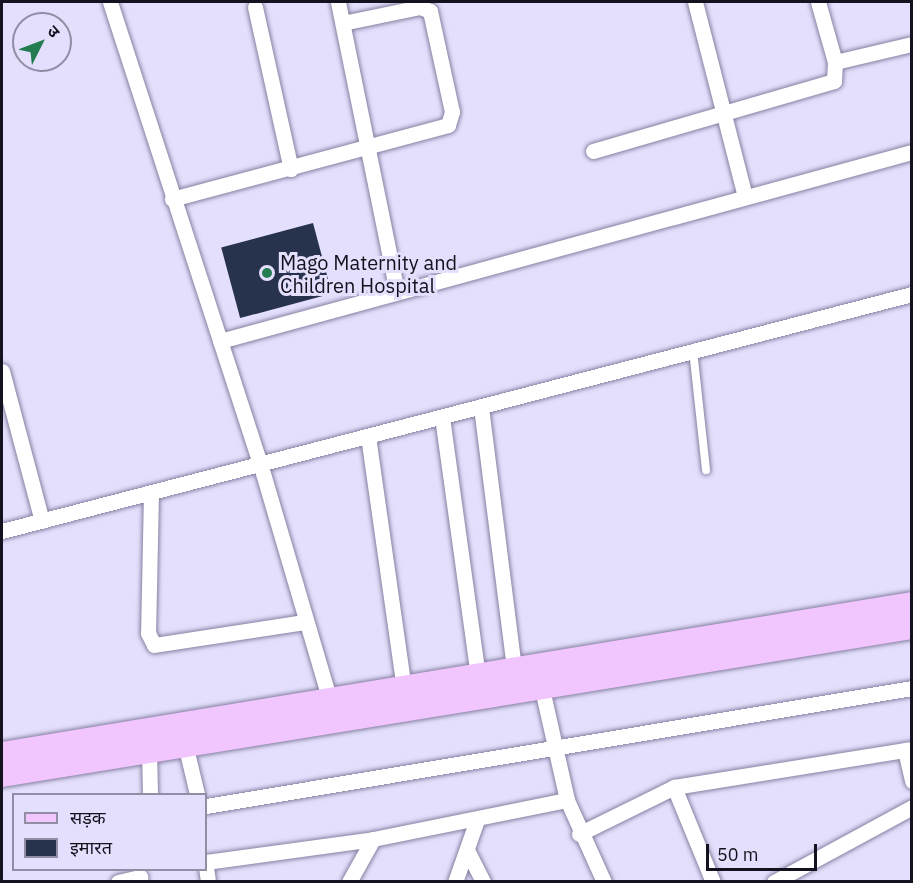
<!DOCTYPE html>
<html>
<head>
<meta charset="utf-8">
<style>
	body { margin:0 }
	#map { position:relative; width:913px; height:883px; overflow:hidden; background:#e3dffc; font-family:"IBM Plex Sans","Noto Sans Devanagari",sans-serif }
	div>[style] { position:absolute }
	.building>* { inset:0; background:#27324c; transform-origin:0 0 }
	.roads { filter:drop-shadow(0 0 2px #8781a2) drop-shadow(0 0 2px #8781a2) }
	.service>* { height:8px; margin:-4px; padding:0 4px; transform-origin:4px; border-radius:4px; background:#fff }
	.minor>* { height:15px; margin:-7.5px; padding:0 7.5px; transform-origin:7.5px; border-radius:7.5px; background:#fff }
	.primary>* { height:24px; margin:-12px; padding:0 12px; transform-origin:12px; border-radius:12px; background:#f1c5fd }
	.dots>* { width:16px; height:16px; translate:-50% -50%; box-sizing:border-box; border:3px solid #e3dffc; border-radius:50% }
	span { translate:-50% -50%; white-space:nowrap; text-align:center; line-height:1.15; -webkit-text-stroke:6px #e3dffc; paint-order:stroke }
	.poi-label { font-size:20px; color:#15121f }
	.left { translate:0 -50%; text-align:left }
	.frame { position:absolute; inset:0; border:3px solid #15121f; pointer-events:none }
	.legend { position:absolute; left:12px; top:793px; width:195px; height:78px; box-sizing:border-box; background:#e3dffc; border:2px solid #918da4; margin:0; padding:8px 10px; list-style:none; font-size:18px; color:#15121f }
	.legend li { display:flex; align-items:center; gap:12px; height:30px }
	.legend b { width:30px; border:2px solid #918da4 }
	.north { position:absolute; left:12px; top:12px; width:60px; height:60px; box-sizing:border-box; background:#e3dffc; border:2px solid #918da4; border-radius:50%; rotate:48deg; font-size:16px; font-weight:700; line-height:24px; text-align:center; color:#15121f }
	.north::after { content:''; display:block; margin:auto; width:21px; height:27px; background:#237d51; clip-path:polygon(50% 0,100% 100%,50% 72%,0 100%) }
	.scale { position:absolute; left:706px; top:844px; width:111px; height:27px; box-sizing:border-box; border:3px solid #15121f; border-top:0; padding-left:8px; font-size:18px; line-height:21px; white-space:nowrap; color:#15121f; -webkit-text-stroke:4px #e3dffc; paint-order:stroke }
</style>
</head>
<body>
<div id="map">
	<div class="building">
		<div style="left:313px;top:223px;width:73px;height:95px;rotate:75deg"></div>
	</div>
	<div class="roads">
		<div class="service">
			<div style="left:693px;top:350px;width:121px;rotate:83.8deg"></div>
		</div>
		<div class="minor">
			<div style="left:110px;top:2px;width:485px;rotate:72deg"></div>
			<div style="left:260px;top:463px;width:255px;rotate:73.6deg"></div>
			<div style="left:338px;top:2px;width:295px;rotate:78.5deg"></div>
			<div style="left:695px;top:2px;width:201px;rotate:75.6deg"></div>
			<div style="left:255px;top:7px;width:166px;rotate:77.5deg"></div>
			<div style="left:835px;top:62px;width:79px;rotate:-13.2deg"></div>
			<div style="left:593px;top:151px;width:251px;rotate:-16.2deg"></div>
			<div style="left:834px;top:81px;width:19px;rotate:-87deg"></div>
			<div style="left:835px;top:62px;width:62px;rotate:-105.8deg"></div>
			<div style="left:172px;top:199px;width:286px;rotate:-15deg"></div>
			<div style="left:448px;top:125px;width:14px;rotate:-73deg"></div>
			<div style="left:452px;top:112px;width:103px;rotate:-102.3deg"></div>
			<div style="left:430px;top:11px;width:11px;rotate:-158deg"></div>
			<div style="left:420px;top:7px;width:79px;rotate:168.3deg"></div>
			<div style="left:220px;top:341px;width:717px;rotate:-15.28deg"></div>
			<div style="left:2px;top:371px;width:155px;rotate:75.1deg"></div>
			<div style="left:481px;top:407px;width:265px;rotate:82.8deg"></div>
			<div style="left:442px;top:417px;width:261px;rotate:82.1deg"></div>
			<div style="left:368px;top:436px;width:255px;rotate:81.9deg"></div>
			<div style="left:151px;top:493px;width:140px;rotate:91.2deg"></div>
			<div style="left:148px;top:633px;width:13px;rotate:63deg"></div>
			<div style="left:154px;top:645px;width:153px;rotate:-8.7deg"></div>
			<div style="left:2px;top:531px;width:940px;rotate:-14.6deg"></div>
			<div style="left:540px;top:680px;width:123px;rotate:77.3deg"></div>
			<div style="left:567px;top:800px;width:90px;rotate:65.7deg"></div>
			<div style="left:185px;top:744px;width:51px;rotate:76.5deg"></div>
			<div style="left:149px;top:750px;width:44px;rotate:88.7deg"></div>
			<div style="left:905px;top:750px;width:32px;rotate:77deg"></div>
			<div style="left:674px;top:787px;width:103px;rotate:67.7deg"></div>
			<div style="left:206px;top:806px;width:716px;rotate:-9.49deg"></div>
			<div style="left:579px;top:834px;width:106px;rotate:-26.3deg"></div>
			<div style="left:674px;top:787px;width:241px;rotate:-9.1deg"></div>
			<div style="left:468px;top:852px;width:34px;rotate:63deg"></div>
			<div style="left:206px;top:862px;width:169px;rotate:-7.8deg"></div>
			<div style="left:373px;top:839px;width:198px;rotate:-11.4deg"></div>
			<div style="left:206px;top:867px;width:15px;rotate:82deg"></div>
			<div style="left:118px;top:882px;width:23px;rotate:-13deg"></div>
			<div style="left:349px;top:882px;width:49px;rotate:-60.8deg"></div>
			<div style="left:455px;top:882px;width:66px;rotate:-70.5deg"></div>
			<div style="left:774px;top:882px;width:157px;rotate:-28.5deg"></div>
		</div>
		<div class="primary">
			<div style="left:2px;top:754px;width:922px;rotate:-9.36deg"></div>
			<div style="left:2px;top:775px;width:922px;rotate:-9.24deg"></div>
		</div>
	</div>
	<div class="dots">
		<div style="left:267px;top:273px;background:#237d51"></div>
	</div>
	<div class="poi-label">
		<span class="left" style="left:280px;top:274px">Mago Maternity and<br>Children Hospital</span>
	</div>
	<div class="frame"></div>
	<ul class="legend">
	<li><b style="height:8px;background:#f1c5fd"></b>सड़क</li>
	<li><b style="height:16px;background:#27324c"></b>इमारत</li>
	</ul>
	<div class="north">उ</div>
	<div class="scale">50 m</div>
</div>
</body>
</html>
